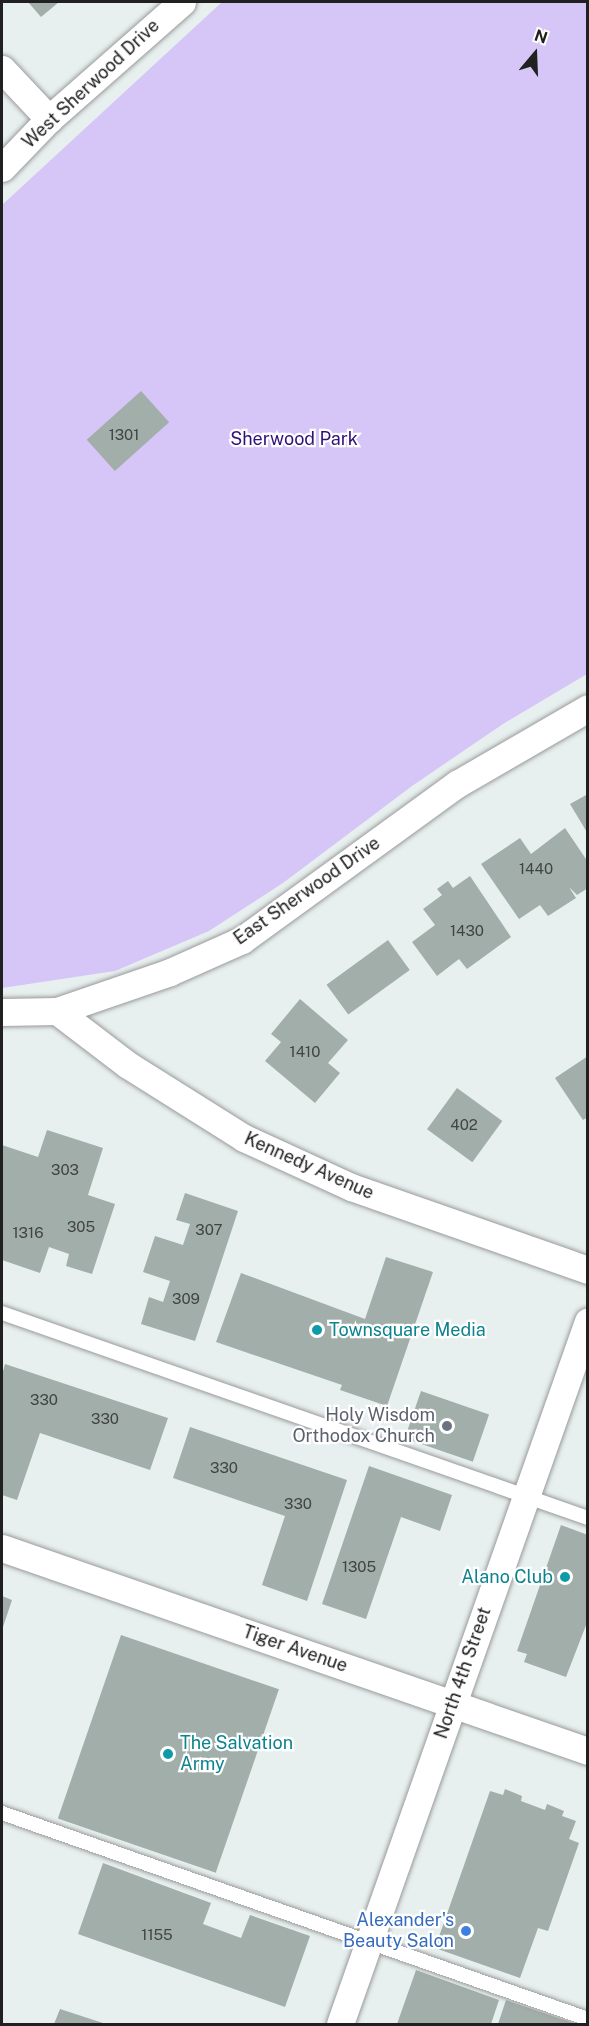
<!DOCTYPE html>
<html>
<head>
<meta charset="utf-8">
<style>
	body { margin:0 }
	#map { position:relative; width:589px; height:2026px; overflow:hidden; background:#e7f0ef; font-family:"Public Sans",sans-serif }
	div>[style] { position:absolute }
	.park>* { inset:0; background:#d5c6f7 }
	.building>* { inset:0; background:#a2aeaa; transform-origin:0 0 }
	.roads { filter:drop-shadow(0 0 2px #9a9a9a) drop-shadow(0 0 2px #9a9a9a) }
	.service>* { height:14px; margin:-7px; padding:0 7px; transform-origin:7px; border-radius:7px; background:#fff }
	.minor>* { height:27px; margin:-13.5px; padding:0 13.5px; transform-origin:13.5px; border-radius:13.5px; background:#fff }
	.dots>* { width:16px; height:16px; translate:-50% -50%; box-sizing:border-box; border:3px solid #fff; border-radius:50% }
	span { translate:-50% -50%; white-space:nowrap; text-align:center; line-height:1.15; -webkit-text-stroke:4.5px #fff; paint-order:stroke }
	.number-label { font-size:15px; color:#404442 }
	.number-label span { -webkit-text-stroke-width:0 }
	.street-label { font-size:18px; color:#202020 }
	.park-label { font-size:18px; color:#31117b }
	.culture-label { font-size:18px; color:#0d838f }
	.left { translate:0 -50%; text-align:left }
	.right { translate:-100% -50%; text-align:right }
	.worship-label { font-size:18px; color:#5b616d }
	.shop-label { font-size:18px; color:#366cbe }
	.frame { position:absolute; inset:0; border:3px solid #202020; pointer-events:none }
	.north { position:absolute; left:505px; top:24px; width:60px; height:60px; -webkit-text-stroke:4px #fff; paint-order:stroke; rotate:19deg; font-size:16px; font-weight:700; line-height:24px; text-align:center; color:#202020 }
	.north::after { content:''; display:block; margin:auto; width:21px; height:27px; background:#202020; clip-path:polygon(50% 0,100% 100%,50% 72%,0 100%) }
</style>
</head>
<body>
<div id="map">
	<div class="park">
		<div style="clip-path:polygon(222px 2px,587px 2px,587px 674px,503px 724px,412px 786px,283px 883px,209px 931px,115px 971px,2px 988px,2px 205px)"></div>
	</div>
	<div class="building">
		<div style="clip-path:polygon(28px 2px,59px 2px,41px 17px)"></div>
		<div style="left:141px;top:391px;width:42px;height:73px;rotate:48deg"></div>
		<div style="clip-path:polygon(588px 794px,588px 834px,570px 804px)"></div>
		<div style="clip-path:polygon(565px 828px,588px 862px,588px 888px,577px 895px,569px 887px,576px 898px,548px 916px,540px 905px,519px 919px,481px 864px,520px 838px,531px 854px)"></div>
		<div style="clip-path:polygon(470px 876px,511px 937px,467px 969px,459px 959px,437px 976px,412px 942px,435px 925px,423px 909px,442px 895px,437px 889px,448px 881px,453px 888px)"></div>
		<div style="left:388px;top:940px;width:37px;height:76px;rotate:54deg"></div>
		<div style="clip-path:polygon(300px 999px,348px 1040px,328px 1063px,340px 1073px,315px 1103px,265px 1061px,281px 1042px,271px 1034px)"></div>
		<div style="clip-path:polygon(588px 1056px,588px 1117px,583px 1120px,555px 1078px)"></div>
		<div style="left:457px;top:1088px;width:56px;height:51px;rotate:36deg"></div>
		<div style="clip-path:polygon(47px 1130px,103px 1148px,88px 1195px,115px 1204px,92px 1274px,66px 1266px,69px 1254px,49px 1247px,40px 1273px,2px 1260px,2px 1145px,38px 1157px)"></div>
		<div style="clip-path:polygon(185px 1193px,238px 1211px,195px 1341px,141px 1324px,149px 1297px,163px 1302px,170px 1281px,143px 1272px,155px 1236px,183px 1245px,190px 1224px,176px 1220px)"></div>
		<div style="clip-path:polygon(386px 1257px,433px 1272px,387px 1406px,340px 1390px,342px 1385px,216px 1342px,241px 1273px,365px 1319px)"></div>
		<div style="clip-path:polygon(5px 1364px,168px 1418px,150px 1470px,40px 1433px,17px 1500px,2px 1495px,2px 1375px)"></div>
		<div style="left:421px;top:1391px;width:72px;height:50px;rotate:19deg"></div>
		<div style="clip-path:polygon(190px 1427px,347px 1480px,307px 1601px,262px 1585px,285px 1516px,173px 1478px)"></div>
		<div style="clip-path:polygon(369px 1466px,452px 1495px,440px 1531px,401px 1517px,366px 1619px,322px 1604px)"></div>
		<div style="clip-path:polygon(561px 1525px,588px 1535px,588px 1620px,566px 1677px,524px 1662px,527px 1654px,517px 1651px)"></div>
		<div style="clip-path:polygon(2px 1596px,12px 1600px,2px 1630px)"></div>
		<div style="left:121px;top:1635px;width:167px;height:194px;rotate:19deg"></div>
		<div style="clip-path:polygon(505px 1789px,522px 1796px,521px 1801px,545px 1810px,547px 1804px,564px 1811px,562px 1816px,576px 1821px,569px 1839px,579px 1843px,548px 1931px,538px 1928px,520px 1978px,435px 1948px,490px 1791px,503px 1795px)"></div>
		<div style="clip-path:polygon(103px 1863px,211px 1903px,203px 1924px,241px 1938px,250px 1915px,310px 1936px,285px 2007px,78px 1934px)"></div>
		<div style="clip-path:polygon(416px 1970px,499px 2000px,491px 2024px,397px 2024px)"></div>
		<div style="clip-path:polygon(506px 2000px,576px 2024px,498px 2024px)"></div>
		<div style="clip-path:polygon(60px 2009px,106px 2024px,54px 2024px)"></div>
	</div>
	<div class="roads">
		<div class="service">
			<div style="left:2px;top:1313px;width:621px;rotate:19.28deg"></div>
			<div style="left:2px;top:1813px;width:621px;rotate:19.37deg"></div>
		</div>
		<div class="minor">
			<div style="left:2px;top:69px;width:69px;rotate:46.8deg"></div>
			<div style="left:2px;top:168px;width:68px;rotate:-46.2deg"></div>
			<div style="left:49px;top:119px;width:177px;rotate:-41.3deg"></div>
			<div style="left:57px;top:1011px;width:89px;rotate:37.3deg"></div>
			<div style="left:128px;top:1065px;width:137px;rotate:32.2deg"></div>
			<div style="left:244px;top:1138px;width:118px;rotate:24.6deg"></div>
			<div style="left:351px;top:1187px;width:251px;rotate:19.3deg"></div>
			<div style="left:2px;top:1012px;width:55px;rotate:-1deg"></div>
			<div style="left:57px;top:1011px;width:120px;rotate:-19deg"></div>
			<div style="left:170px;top:972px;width:79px;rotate:-24deg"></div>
			<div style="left:242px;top:940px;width:266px;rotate:-36deg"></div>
			<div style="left:457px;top:784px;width:151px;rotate:-30.1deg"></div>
			<div style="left:2px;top:1548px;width:620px;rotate:19.11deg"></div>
			<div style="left:340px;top:2024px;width:745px;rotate:-70.57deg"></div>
		</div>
	</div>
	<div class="dots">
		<div style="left:317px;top:1330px;background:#0f9aa8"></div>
		<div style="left:447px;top:1426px;background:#6b7280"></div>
		<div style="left:565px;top:1577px;background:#0f9aa8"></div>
		<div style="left:168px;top:1754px;background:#0f9aa8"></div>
		<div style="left:466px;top:1931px;background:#3f7fe0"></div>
	</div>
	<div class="number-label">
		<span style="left:124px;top:435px">1301</span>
		<span style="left:536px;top:869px">1440</span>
		<span style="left:467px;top:931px">1430</span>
		<span style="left:305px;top:1052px">1410</span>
		<span style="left:464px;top:1125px">402</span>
		<span style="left:65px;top:1170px">303</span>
		<span style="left:81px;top:1227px">305</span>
		<span style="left:209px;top:1230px">307</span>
		<span style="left:28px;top:1233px">1316</span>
		<span style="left:186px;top:1299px">309</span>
		<span style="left:44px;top:1400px">330</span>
		<span style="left:105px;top:1419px">330</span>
		<span style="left:224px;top:1468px">330</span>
		<span style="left:298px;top:1504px">330</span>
		<span style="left:359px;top:1567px">1305</span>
		<span style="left:157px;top:1935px">1155</span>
	</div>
	<div class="street-label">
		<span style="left:91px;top:84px;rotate:-43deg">West Sherwood Drive</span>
		<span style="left:307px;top:891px;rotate:-35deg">East Sherwood Drive</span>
		<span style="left:309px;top:1166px;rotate:24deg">Kennedy Avenue</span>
		<span style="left:295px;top:1649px;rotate:19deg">Tiger Avenue</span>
		<span style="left:463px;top:1673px;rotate:-71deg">North 4th Street</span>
	</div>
	<div class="park-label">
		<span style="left:294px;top:439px">Sherwood Park</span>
	</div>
	<div class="culture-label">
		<span class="left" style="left:329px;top:1330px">Townsquare Media</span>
		<span class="right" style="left:553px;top:1577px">Alano Club</span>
		<span class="left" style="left:180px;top:1754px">The Salvation<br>Army</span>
	</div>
	<div class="worship-label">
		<span class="right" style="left:435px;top:1426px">Holy Wisdom<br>Orthodox Church</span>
	</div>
	<div class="shop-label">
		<span class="right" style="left:454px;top:1931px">Alexander's<br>Beauty Salon</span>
	</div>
	<div class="frame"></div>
	<div class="north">N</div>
</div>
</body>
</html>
